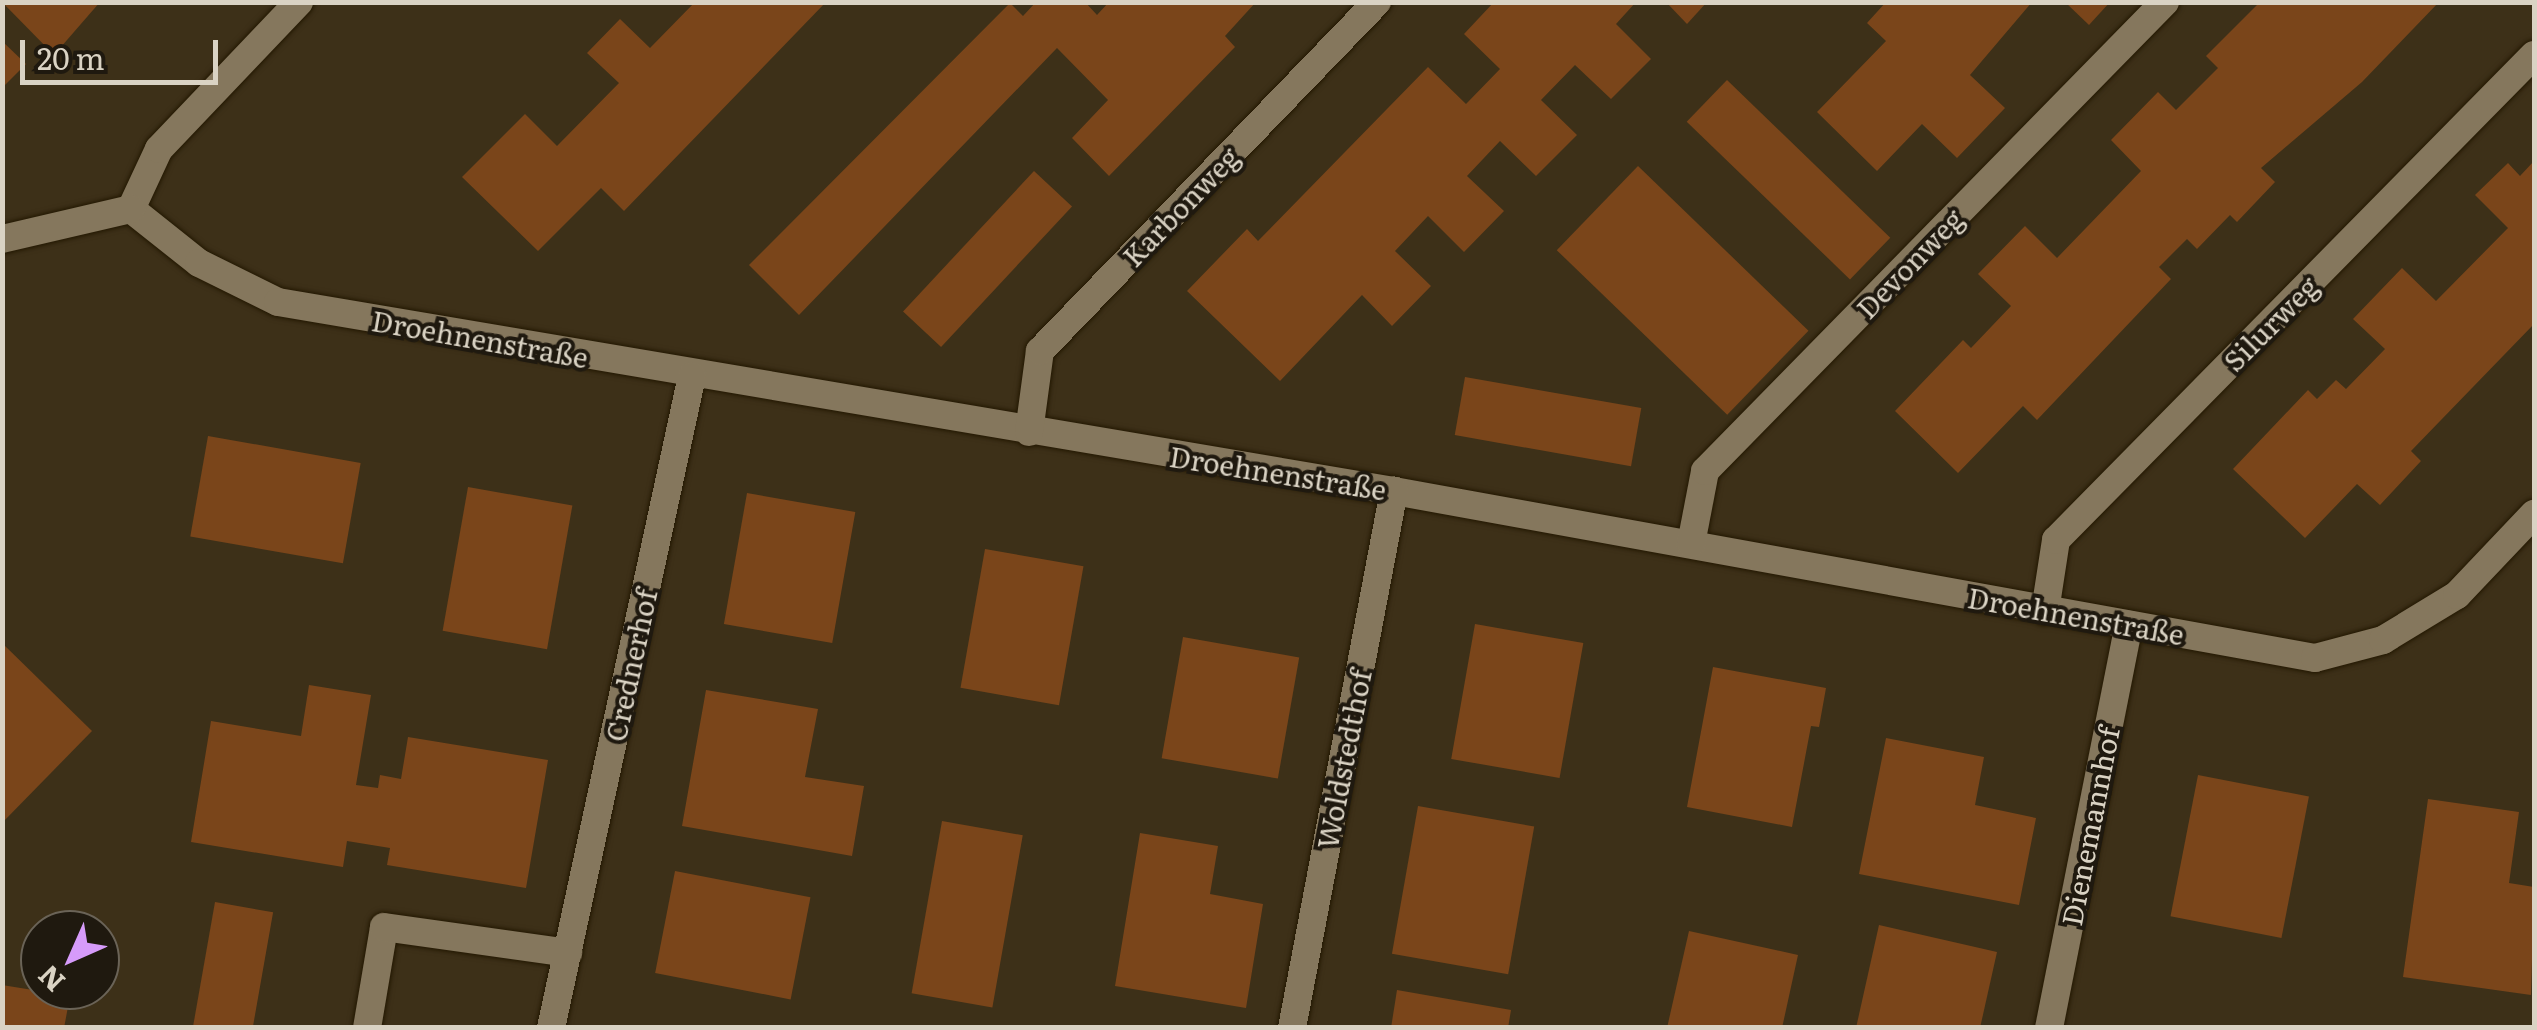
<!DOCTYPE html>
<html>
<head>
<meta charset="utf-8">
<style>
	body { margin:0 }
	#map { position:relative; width:2537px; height:1030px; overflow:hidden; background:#3d3018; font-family:Literata,serif }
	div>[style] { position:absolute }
	.building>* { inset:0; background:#7a451a; transform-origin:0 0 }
	.roads { filter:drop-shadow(0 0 2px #231802) drop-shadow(0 0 2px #231802) }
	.minor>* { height:28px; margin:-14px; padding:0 14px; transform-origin:14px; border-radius:14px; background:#85775d }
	span { translate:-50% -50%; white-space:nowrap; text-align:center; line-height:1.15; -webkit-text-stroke:8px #1f190f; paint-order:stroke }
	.street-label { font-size:28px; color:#dad3c4 }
	.frame { position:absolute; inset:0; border:5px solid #dad3c4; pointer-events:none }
	.north { position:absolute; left:20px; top:910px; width:100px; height:100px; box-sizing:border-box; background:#1f190f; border:2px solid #6a6357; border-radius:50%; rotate:225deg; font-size:28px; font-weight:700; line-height:40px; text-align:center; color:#dad3c4 }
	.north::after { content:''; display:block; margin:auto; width:35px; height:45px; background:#d69bfa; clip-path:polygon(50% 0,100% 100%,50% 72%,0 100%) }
	.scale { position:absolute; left:20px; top:40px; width:198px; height:45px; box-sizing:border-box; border:5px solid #dad3c4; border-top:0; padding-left:12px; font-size:30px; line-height:35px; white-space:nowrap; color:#dad3c4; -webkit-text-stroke:8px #1f190f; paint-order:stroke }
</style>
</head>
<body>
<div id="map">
	<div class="building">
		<div style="clip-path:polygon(2px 2px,100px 2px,54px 55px)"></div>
		<div style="clip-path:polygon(695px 2px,826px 2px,624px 211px,601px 188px,538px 251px,462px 177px,525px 114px,557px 146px,619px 83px,587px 53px,620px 19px,650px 48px)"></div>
		<div style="clip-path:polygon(1036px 2px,1085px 2px,1097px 15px,1109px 2px,1256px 2px,1225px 36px,1235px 47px,1109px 176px,1072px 138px,1108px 100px,1057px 48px,799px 315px,749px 265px,1010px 3px,1023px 16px)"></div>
		<div style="clip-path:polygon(1494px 2px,1636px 2px,1616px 24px,1651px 59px,1611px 99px,1575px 65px,1541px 100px,1577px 135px,1536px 176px,1500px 141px,1467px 176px,1504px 211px,1464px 252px,1428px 216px,1395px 251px,1431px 286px,1392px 326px,1362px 295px,1280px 381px,1187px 291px,1247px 229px,1258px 241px,1428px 67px,1466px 104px,1500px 69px,1464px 34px)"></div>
		<div style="clip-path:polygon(1666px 2px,1707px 2px,1687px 24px)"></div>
		<div style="clip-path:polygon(1886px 2px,2032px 2px,1970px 75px,2005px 108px,1957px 158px,1922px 124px,1877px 171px,1817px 112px,1886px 41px,1867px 23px)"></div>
		<div style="clip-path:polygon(2065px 2px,2110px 2px,2089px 25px)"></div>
		<div style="clip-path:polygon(2260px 2px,2439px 2px,2362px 82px,2261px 168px,2275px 182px,2237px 222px,2230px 215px,2197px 249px,2187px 239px,2159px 267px,2171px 279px,2037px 420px,2023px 406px,1958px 473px,1895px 411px,1963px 340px,1971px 348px,2011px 306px,1978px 274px,2025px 226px,2057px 258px,2141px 171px,2111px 140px,2158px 92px,2176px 110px,2218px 68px,2206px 56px)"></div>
		<div style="clip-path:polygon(2px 41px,26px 64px,2px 88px)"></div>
		<div style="left:1727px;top:80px;width:227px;height:58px;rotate:44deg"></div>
		<div style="clip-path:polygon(2534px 161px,2534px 324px,2411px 451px,2421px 461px,2380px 505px,2357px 484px,2305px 538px,2233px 469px,2308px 390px,2317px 399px,2336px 380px,2346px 389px,2385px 349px,2353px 319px,2402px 268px,2436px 301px,2508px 228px,2475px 195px,2508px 163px,2520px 176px)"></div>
		<div style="left:1638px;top:166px;width:237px;height:117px;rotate:44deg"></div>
		<div style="left:1034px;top:171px;width:52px;height:192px;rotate:43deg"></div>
		<div style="left:1465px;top:377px;width:179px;height:59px;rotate:10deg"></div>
		<div style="left:208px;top:436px;width:155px;height:102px;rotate:10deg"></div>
		<div style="left:468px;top:487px;width:106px;height:146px;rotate:10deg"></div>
		<div style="left:747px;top:493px;width:110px;height:133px;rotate:10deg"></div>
		<div style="left:985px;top:549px;width:100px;height:141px;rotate:10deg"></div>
		<div style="left:1475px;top:624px;width:110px;height:137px;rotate:10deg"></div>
		<div style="left:1183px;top:637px;width:118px;height:123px;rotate:10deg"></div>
		<div style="clip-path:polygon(2px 643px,92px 731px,2px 823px)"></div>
		<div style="clip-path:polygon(1713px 667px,1826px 688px,1819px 727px,1811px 726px,1792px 827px,1687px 807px)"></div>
		<div style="clip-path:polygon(309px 685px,371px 695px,356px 785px,378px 788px,380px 775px,401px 779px,408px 737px,548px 760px,526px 888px,387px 865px,390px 848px,347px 841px,343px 867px,191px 842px,211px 721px,301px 736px)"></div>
		<div style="clip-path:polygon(706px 690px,818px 709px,805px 777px,864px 786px,852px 856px,682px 826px)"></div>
		<div style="clip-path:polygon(1886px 738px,1984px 757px,1975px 805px,2036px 818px,2019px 905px,1859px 874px)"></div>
		<div style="left:2198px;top:775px;width:113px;height:144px;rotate:11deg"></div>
		<div style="clip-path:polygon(2428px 799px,2519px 812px,2509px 883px,2534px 887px,2531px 995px,2403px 977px)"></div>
		<div style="left:1418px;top:806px;width:118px;height:150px;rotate:10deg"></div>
		<div style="left:942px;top:821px;width:82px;height:175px;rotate:10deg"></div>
		<div style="clip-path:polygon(1140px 833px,1218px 846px,1210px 894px,1263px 904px,1246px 1008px,1115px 986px)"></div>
		<div style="left:675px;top:871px;width:138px;height:104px;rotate:11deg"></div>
		<div style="left:215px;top:902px;width:59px;height:128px;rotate:10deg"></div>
		<div style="clip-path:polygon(1879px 925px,1997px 952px,1980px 1028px,1856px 1028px)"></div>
		<div style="clip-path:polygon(1689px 931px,1798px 955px,1782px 1028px,1667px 1028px)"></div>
		<div style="clip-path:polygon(2px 985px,70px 996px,64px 1028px,2px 1028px)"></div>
		<div style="clip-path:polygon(1397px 990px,1511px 1010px,1508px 1028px,1391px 1028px)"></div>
	</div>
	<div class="roads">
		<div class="minor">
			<div style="left:131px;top:209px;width:87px;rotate:38.5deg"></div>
			<div style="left:199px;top:263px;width:88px;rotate:26.3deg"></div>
			<div style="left:278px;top:302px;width:1132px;rotate:9.61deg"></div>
			<div style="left:1394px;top:491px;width:936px;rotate:10.28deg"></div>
			<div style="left:2315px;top:658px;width:70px;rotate:-14.8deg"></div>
			<div style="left:2383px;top:640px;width:87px;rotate:-31.3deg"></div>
			<div style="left:2457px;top:595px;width:112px;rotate:-46.5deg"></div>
			<div style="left:131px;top:209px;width:66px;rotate:-65deg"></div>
			<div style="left:159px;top:149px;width:203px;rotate:-46.4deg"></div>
			<div style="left:2px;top:239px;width:132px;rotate:-13.1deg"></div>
			<div style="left:1029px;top:432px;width:82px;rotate:-82.3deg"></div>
			<div style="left:1040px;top:351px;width:485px;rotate:-46deg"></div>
			<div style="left:1691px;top:544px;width:74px;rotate:-79.1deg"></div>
			<div style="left:1705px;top:471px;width:657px;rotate:-45.56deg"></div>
			<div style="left:2045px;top:611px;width:72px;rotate:-81.2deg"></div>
			<div style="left:2056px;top:540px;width:681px;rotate:-45.42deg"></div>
			<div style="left:367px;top:1028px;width:102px;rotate:-80.4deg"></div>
			<div style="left:384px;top:927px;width:186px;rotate:8deg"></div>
			<div style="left:551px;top:1028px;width:667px;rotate:-77.8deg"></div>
			<div style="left:1292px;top:1028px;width:547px;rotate:-79.25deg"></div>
			<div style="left:2049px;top:1028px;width:411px;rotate:-78.8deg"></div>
		</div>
	</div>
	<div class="street-label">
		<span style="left:1180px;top:206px;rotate:-46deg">Karbonweg</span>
		<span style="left:1909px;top:263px;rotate:-46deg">Devonweg</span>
		<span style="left:2270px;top:323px;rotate:-45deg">Silurweg</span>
		<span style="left:480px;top:338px;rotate:10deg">Droehnenstraße</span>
		<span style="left:1278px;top:472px;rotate:9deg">Droehnenstraße</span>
		<span style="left:2076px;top:615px;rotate:10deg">Droehnenstraße</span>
		<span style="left:630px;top:665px;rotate:-78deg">Crednerhof</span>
		<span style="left:1343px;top:759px;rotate:-79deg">Woldstedthof</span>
		<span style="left:2089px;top:826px;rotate:-79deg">Dienemannhof</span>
	</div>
	<div class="frame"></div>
	<div class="north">N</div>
	<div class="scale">20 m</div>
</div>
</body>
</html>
